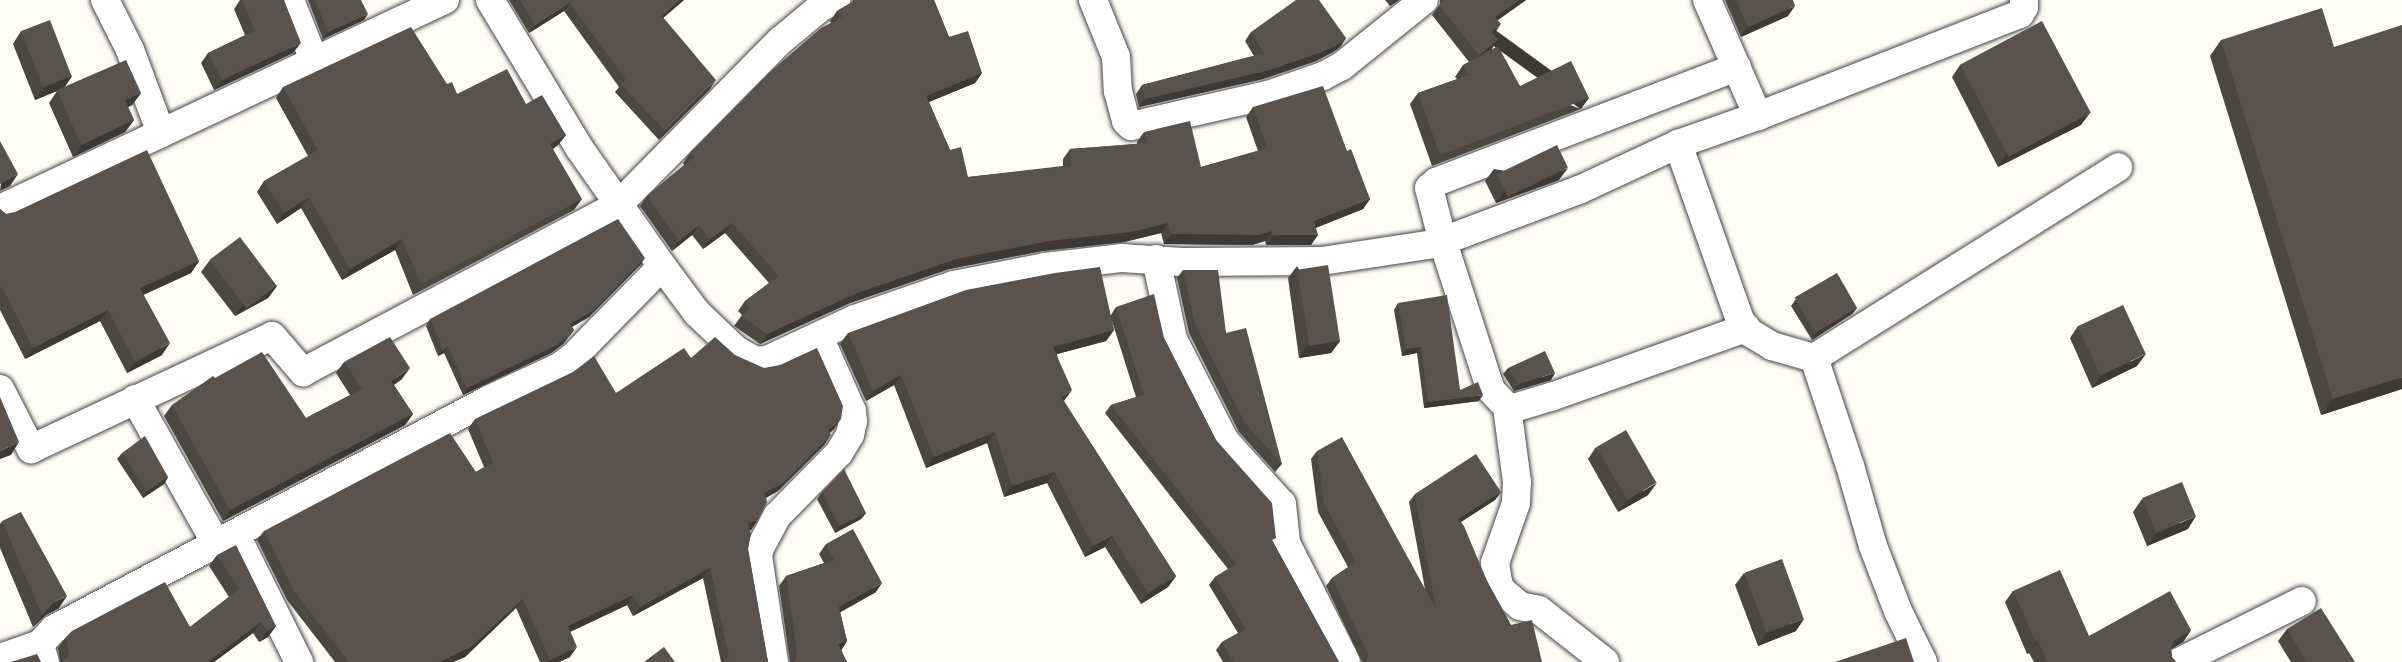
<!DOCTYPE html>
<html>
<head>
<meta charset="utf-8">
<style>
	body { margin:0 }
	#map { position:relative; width:2402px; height:662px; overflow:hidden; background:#fffdf5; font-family:"Libre Baskerville",serif }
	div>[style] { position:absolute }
	.roads { filter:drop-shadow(0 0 2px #444) drop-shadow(0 0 2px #444) }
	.street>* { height:28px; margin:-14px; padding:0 14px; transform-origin:14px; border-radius:14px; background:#fff }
	.wall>* { inset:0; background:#4d4742 }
	.shaded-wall>* { inset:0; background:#3f3936; transform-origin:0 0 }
	.building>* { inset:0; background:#5a524d; transform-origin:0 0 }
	span { translate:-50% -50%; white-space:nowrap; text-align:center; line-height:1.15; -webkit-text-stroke:6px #fff; paint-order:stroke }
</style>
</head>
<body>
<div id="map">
	<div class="roads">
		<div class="street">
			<div style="left:105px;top:0;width:56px;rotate:63.4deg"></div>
			<div style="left:130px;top:50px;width:89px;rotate:69.5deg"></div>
			<div style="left:290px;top:0;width:65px;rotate:68.2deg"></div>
			<div style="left:490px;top:0;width:174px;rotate:58.9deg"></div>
			<div style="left:580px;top:149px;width:143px;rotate:55deg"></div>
			<div style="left:662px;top:266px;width:59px;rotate:53.3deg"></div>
			<div style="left:697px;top:313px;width:54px;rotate:43.5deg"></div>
			<div style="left:736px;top:350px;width:23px;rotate:29deg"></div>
			<div style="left:756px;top:361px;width:11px;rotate:-5deg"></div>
			<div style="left:767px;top:360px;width:97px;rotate:-25deg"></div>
			<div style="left:855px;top:319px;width:105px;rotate:-19deg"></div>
			<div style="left:954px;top:285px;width:93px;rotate:-11.2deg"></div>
			<div style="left:1045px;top:267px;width:78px;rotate:-6.7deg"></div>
			<div style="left:1122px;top:258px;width:60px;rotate:3.8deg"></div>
			<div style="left:1182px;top:262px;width:140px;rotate:-0.4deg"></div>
			<div style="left:1322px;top:261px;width:114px;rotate:-8.6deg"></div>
			<div style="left:1435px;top:244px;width:154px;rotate:-20.6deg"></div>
			<div style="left:1579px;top:190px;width:109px;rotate:-24.9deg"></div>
			<div style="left:1093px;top:0;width:61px;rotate:68deg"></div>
			<div style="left:1116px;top:57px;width:34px;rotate:87deg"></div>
			<div style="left:1118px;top:91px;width:31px;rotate:75deg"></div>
			<div style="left:1126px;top:121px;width:7px;rotate:45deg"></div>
			<div style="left:1131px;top:126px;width:140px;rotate:-12.8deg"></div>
			<div style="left:1268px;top:95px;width:58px;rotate:-19.1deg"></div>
			<div style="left:1323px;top:76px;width:21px;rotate:-28deg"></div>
			<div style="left:1342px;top:66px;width:105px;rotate:-38.8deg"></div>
			<div style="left:1707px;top:0;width:127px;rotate:66.3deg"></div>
			<div style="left:1737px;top:67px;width:322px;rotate:159.1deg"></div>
			<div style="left:1436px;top:182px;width:9px;rotate:139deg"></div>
			<div style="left:1429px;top:188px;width:56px;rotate:75.5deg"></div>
			<div style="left:1443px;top:242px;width:146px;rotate:72.1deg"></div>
			<div style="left:1488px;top:381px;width:9px;rotate:72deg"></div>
			<div style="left:1491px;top:390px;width:23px;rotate:47deg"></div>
			<div style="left:1507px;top:407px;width:7px;rotate:8deg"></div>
			<div style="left:1514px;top:408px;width:39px;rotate:-17deg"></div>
			<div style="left:1551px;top:397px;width:207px;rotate:-19.5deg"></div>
			<div style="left:0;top:209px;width:492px;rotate:-25.2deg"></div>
			<div style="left:1156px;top:259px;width:82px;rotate:78deg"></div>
			<div style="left:1173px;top:339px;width:114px;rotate:63deg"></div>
			<div style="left:1225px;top:441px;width:85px;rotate:47.9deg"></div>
			<div style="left:1282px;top:504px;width:39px;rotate:84deg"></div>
			<div style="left:1286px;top:543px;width:133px;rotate:63.2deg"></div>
			<div style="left:1814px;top:358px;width:359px;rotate:-32.1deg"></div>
			<div style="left:0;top:389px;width:68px;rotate:62.7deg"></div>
			<div style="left:31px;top:449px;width:266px;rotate:-25.1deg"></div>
			<div style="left:272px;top:336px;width:48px;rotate:49.3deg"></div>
			<div style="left:303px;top:372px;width:357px;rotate:-27.9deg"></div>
			<div style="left:618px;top:205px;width:231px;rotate:-45.4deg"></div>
			<div style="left:780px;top:41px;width:53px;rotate:-39.7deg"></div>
			<div style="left:821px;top:7px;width:17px;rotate:-25deg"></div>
			<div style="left:135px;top:399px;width:167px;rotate:60.7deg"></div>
			<div style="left:1507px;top:407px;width:76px;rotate:82.4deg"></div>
			<div style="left:1517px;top:482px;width:21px;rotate:93deg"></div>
			<div style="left:1516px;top:503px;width:64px;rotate:109.3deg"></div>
			<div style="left:1495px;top:563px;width:19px;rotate:81deg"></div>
			<div style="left:1498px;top:582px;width:9px;rotate:69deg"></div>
			<div style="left:1501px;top:590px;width:25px;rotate:40deg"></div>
			<div style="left:1520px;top:606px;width:19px;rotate:12deg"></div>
			<div style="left:1539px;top:610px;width:84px;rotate:38.2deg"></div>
			<div style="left:236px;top:535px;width:142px;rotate:63.6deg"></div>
			<div style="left:0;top:658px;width:42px;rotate:-19.3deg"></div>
			<div style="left:45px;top:662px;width:19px;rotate:-106deg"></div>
			<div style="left:40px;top:644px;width:21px;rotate:-47deg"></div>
			<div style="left:54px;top:629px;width:491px;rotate:-27.8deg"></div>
			<div style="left:488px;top:400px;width:78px;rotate:-24.9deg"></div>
			<div style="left:559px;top:367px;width:19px;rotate:-36deg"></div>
			<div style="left:574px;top:356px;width:126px;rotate:-45.6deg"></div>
			<div style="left:774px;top:662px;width:107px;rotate:-98.6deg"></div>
			<div style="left:758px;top:556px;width:8px;rotate:-76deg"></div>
			<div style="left:760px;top:548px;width:36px;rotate:-62deg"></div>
			<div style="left:777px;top:516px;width:88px;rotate:-45.5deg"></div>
			<div style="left:839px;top:453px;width:21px;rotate:-59deg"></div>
			<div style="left:850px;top:435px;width:14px;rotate:-78deg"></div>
			<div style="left:853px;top:421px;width:10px;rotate:-96deg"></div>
			<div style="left:852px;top:411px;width:81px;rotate:-114deg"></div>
			<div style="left:1923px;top:662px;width:57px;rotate:-116.1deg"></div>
			<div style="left:1898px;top:611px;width:70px;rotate:-111deg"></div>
			<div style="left:1873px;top:546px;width:83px;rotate:-106deg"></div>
			<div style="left:1850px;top:466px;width:114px;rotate:-108.4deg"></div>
			<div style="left:1814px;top:358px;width:44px;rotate:-164.1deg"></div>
			<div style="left:1772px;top:346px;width:27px;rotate:-149deg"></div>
			<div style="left:1749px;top:332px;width:15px;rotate:-127deg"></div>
			<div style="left:1740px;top:320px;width:187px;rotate:-109.4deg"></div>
			<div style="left:1678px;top:144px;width:85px;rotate:-19.3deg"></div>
			<div style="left:1758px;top:116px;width:281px;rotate:-21.3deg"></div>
			<div style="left:2020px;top:14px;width:8px;rotate:-60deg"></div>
			<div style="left:2024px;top:7px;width:7px;rotate:-90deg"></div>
			<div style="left:2179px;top:662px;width:137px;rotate:-26.4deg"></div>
		</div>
	</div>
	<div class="wall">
		<div style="clip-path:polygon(240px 0,284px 0,293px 53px,214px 90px,201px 63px,208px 53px,245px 35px,234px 9px)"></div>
		<div style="clip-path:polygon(308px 0,361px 0,364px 20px,323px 39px)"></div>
		<div style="clip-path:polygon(509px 0,684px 0,663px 18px,710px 89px,659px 140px,615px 92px,619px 87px,564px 11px,529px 33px)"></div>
		<div style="clip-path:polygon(853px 0,934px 0,949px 37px,982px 73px,975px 83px,929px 102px,950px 150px,968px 177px,1063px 166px,1063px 159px,1070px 149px,1137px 144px,1137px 142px,1144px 132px,1201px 167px,1258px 151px,1246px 117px,1253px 107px,1347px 151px,1370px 199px,1363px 209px,1316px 228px,1311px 245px,1266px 245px,1265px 241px,1252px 245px,1164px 244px,1161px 233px,1124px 242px,1042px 251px,949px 269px,850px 303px,760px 344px,734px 326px,742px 315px,738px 311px,745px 301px,769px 283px,725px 233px,703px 249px,692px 235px,672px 251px,640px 206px,647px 196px,684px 165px,683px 163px,690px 153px,831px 23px,830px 21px,837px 11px,852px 2px)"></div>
		<div style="clip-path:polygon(1385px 0,1399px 0,1390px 6px)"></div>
		<div style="clip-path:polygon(1440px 0,1526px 0,1498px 20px,1492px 50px,1520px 86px,1581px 109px,1432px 166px,1410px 104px,1418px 93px,1457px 79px,1455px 77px,1463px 65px,1469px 62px,1432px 15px,1440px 4px)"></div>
		<div style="clip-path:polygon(1725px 0,1793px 0,1788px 16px,1741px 37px)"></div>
		<div style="clip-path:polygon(21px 31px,72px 76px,64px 88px,141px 93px,132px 105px,128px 107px,134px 120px,125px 132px,73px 157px,49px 103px,57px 91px,35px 100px,13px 44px)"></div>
		<div style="clip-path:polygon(1251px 32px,1346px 38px,1340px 47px,1333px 52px,1316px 61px,1263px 79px,1139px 107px,1136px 94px,1142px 85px,1254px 56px,1245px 41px)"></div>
		<div style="clip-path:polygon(2221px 40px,2334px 47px,2402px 389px,2321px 415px,2210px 56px)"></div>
		<div style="clip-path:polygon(1960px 65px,2081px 125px,1998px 167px,1952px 77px)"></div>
		<div style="clip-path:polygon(447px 84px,457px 94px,526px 104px,566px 135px,558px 145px,553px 149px,574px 210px,413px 295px,395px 250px,342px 280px,301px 208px,277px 224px,257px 192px,264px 181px,308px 156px,276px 98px,283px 87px)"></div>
		<div style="clip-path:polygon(1494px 169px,1559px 180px,1496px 203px,1485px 181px)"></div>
		<div style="clip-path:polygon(0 209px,6px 214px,199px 261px,191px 273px,143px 295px,162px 355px,127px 373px,100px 321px,25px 359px,0 310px)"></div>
		<div style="clip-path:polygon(210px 260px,277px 286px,268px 298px,235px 316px,201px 272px)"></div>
		<div style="clip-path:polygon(641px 264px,589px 317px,572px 327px,574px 330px,563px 344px,551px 353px,463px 395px,444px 353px,438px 356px,426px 326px,430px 319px)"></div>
		<div style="clip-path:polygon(1297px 266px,1340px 341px,1331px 353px,1299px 358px,1288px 278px)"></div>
		<div style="clip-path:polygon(1183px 270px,1226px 333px,1282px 464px,1275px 472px,1239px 432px,1189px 333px,1177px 278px)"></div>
		<div style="clip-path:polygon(1796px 299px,1857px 308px,1852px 314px,1812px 340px,1791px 306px)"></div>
		<div style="clip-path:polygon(1398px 303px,1460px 390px,1479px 401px,1424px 408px,1417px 353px,1402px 356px,1394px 310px)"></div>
		<div style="clip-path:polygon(1116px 307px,1164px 338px,1216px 440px,1273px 542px,1339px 662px,1223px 662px,1216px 650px,1222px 642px,1238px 633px,1209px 585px,1215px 577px,1228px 569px,1105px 413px,1111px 405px,1136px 397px,1111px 318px,1114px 330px,1106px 341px,1057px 354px,1064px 401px,1176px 576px,1168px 587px,1141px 604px,1105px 547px,1085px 557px,1047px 483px,1004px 497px,987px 443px,926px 468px,894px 385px,866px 401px,840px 344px,848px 333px,1111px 315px)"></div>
		<div style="clip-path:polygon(2078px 326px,2137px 366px,2092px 388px,2070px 338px)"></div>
		<div style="clip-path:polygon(735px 355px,834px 429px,830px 433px,824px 445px,778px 491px,766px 498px,751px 530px,750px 530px,748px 549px,768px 662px,721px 662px,703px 578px,633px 616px,627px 605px,570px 632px,570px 657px,559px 662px,540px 662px,516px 608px,465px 657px,453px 662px,335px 662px,287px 600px,257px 540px,264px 531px,476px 472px,484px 467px,468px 429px,475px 419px,616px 393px,691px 358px)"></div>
		<div style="clip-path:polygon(344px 362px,402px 379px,394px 385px,413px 414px,405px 425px,223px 521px,164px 416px,172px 405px,215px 378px,306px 418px,350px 395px,336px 373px)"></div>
		<div style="clip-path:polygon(1508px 368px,1551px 380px,1514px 391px,1503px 374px)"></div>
		<div style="clip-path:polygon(1596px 447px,1648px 495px,1618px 512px,1588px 459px)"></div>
		<div style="clip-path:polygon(1317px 451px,1425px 589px,1409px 502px,1415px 494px,1501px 492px,1495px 500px,1461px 522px,1487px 581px,1511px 625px,1542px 662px,1362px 662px,1326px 586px,1332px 578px,1348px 567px,1318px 512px,1311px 459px)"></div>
		<div style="clip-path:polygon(122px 453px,168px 477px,164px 484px,143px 498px,117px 459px)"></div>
		<div style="clip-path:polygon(822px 492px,866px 513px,861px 519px,835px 533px,817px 499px)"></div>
		<div style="clip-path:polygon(2142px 499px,2188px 529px,2147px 546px,2133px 512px)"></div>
		<div style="clip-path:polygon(2px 521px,59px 608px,46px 615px,33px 627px,0 548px,0 524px)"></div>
		<div style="clip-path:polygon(826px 544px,876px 592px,840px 612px,847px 641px,841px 650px,847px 662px,790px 662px,779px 586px,786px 576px,824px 563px,819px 554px)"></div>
		<div style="clip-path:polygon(217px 555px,276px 626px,268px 637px,259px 642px,253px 633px,214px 662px,60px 662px,58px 648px,66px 637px,190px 627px,229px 597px,209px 566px)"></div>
		<div style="clip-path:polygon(1744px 573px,1796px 631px,1758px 646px,1735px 585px)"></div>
		<div style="clip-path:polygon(2013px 591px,2089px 636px,2191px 630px,2183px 642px,2171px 649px,2172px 657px,2176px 662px,2034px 662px,2029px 653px,2027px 654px,2005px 602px)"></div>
		<div style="clip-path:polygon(2287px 629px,2355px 662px,2291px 662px,2278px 641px)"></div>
	</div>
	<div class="shaded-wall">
		<div style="clip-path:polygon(680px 0,684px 0,656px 24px,662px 16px)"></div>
		<div style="clip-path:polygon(1394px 0,1399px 0,1390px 6px)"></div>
		<div style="clip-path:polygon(1519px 0,1526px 0,1488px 27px,1495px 17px)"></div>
		<div style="clip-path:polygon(570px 3px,564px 11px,529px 33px,535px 25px)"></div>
		<div style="clip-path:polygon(1795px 6px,1788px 16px,1741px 37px,1748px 27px)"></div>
		<div style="clip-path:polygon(368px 14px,364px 20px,323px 39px,328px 32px)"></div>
		<div style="clip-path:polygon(1501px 24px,1494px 34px,1492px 32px)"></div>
		<div style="clip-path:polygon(1346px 38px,1340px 47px,1333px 52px,1316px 61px,1263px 79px,1139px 107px,1145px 99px)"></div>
		<div style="clip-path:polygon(1498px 40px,1491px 50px,1472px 65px,1479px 55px)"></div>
		<div style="clip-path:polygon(301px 43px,293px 53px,214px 90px,222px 80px)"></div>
		<div style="clip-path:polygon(982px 73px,975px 83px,919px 106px,926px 96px)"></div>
		<div style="clip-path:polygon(72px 76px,64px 88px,35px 100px,44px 88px)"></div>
		<div style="clip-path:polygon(716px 80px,710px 89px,659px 140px,665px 131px)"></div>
		<div style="clip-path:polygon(141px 93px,132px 105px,116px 112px,125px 100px)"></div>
		<div style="left:1589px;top:98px;width:14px;height:160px;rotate:126deg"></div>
		<div style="clip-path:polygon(2090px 113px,2081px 125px,1998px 167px,2006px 155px)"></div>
		<div style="clip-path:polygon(134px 120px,125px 132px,73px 157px,81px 145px)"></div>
		<div style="clip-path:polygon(566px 135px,558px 145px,542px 155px,550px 144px)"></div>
		<div style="clip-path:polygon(1568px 168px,1559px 180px,1496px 203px,1505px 191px)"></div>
		<div style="clip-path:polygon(18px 174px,10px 186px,0 191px,1px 183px)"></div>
		<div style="clip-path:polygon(309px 197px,301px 208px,277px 224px,284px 213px)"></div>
		<div style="left:582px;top:199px;width:14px;height:182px;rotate:126deg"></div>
		<div style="clip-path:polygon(1370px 199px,1363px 209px,1307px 231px,1314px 221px)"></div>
		<div style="clip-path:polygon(732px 223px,725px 233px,703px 249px,710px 239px)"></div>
		<div style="clip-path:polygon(1168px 223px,1161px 233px,1124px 242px,1042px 251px,949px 269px,850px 303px,760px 344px,767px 334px,857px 293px,956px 259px,1049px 241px)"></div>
		<div style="clip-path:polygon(699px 225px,692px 235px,672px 251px,679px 241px)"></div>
		<div style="clip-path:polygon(1272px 231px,1265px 241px,1252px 245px,1164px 244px,1171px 234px)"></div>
		<div style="clip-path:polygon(1273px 235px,1318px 235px,1311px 245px,1266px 245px)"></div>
		<div style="clip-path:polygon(402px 239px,395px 250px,342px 280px,350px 269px)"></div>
		<div style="clip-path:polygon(645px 258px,641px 264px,589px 317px,566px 330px,570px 324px)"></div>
		<div style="clip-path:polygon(199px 261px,191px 273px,132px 300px,140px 288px)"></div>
		<div style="clip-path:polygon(277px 286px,268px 298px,235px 316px,243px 304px)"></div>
		<div style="clip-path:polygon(1857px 308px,1852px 314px,1812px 340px,1816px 333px)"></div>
		<div style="clip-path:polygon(108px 310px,100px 321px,25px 359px,33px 348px)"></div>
		<div style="clip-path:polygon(574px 330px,563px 344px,551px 353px,463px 395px,467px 388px)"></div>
		<div style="clip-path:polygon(1114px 330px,1106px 341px,1046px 357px,1053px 347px)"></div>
		<div style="clip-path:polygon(1340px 341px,1331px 353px,1299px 358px,1307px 345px)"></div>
		<div style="clip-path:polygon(170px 343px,162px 355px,127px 373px,135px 362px)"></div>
		<div style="clip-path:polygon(448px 346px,444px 353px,438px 356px,443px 350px)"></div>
		<div style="clip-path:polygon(1421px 347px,1417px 353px,1402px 356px,1406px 349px)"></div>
		<div style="clip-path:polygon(2146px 354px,2137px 366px,2092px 388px,2101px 376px)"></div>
		<div style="clip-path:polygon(410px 368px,402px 379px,383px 392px,391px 381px)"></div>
		<div style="clip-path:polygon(1555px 373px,1551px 380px,1514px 391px,1519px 384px)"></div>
		<div style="clip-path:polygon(901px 375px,894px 385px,866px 401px,873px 391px)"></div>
		<div style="clip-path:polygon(2402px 377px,2402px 389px,2321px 415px,2333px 399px)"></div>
		<div style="clip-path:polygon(1072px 390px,1064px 401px,1061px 397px)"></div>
		<div style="clip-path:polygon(1483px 395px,1479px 401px,1424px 408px,1428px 402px)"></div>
		<div style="clip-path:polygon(413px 414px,405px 425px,223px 521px,230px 510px)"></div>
		<div style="clip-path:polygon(841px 419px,834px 429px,822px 439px,828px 430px)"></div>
		<div style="clip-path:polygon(995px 432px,987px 443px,926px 468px,934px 457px)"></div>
		<div style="clip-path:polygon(831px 435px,824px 445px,778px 491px,758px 502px,765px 493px)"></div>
		<div style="clip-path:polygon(19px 442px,11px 455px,0 459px,0 451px)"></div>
		<div style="clip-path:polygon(1055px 472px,1047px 483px,1004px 497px,1012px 486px)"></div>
		<div style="clip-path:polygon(168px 477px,164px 484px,143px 498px,147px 491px)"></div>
		<div style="clip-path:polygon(1657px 483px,1648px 495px,1618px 512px,1627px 500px)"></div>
		<div style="clip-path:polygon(1501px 492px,1495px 500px,1453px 527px,1458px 519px)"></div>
		<div style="clip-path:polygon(866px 513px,861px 519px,835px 533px,839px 526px)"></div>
		<div style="clip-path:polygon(2196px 516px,2188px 529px,2147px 546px,2156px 534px)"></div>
		<div style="clip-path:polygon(758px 520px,751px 530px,741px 532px,748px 523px)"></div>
		<div style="clip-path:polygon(1112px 536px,1105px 547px,1085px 557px,1093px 546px)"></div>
		<div style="clip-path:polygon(710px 568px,703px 578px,633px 616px,640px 607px)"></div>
		<div style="clip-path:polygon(1176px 576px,1168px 587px,1141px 604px,1148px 593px)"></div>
		<div style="clip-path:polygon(882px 583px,876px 592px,832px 617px,839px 607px)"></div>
		<div style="clip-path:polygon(633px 595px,627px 605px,561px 636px,568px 626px)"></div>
		<div style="clip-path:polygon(67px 596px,59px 608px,46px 615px,33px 627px,42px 615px,54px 602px)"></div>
		<div style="clip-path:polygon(523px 599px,516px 608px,465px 657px,453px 662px,439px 662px)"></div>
		<div style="clip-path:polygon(1804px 619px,1796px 631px,1758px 646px,1766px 633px)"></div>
		<div style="clip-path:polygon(261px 622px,253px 633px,214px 662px,208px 662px)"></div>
		<div style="clip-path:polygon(276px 626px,268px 637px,259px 642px,267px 631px)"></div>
		<div style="clip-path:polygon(2191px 630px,2183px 642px,2166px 652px,2174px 641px)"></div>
		<div style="clip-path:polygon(847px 641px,841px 651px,838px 644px)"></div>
		<div style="clip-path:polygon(2038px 641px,2029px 653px,2027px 654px,2036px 642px)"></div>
		<div style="clip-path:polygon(577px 647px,570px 657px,559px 662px,548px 662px,550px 660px)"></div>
	</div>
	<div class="building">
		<div style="clip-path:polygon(242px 0,284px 0,301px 43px,222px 80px,208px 53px,255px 31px)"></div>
		<div style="clip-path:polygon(315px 0,361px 0,368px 14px,328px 32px)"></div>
		<div style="clip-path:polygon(520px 0,680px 0,662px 16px,716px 80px,665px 131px,621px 84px,626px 80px,570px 3px,535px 25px)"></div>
		<div style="clip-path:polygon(856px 0,934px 0,949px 37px,968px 31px,982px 73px,926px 96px,950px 150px,961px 147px,968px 177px,1071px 166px,1070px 149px,1147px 143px,1144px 132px,1190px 121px,1201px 167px,1267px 148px,1253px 107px,1323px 86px,1347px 151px,1351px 149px,1370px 199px,1314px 221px,1318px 235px,1273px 235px,1272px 231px,1259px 235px,1171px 234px,1168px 223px,1131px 232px,1049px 241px,956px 259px,857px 293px,767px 334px,741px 316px,750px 308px,745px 301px,779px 276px,732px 223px,710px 239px,699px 225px,679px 241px,647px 196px,694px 157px,690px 153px,770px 72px,821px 28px,842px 17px,837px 11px)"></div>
		<div style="clip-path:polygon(1296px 0,1319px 0,1346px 38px,1339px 44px,1322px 52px,1270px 70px,1145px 99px,1142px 85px,1264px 53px,1251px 32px)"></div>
		<div style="clip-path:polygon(1443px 0,1519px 0,1495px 17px,1501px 24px,1492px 32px,1498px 40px,1479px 55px,1439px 5px)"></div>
		<div style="clip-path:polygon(1736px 0,1793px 0,1795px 6px,1748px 27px)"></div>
		<div style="clip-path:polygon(2322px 8px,2334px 47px,2402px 25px,2402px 377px,2333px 399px,2221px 40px)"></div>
		<div style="left:50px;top:20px;width:60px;height:31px;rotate:69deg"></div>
		<div style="left:2042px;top:21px;width:104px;height:93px;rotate:62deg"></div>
		<div style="clip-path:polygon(411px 27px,447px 84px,452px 82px,457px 94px,507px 69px,526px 104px,542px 95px,566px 135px,550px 144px,582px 199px,421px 284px,402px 239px,350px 269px,309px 197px,284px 213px,264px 181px,318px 150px,283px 87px)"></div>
		<div style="clip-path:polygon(1498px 46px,1520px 86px,1571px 61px,1589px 98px,1440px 155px,1418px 93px,1469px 75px,1463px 65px)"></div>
		<div style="clip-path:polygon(126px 60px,141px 93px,125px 100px,134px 120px,81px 145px,57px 90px)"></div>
		<div style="clip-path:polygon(0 141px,18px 174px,0 184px)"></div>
		<div style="left:1557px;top:145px;width:25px;height:67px;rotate:64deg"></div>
		<div style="clip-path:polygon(147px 150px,199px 261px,140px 288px,170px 343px,135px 362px,108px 310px,33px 348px,2px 287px,0 288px,0 209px,6px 214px,15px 212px)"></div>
		<div style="clip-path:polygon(618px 219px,645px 258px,593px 311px,570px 324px,574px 330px,568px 337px,555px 346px,467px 388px,448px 346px,443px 350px,430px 319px)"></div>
		<div style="left:240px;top:237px;width:61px;height:38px;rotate:53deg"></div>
		<div style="left:1328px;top:265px;width:77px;height:31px;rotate:81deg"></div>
		<div style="clip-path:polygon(1100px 267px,1114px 330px,1053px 347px,1072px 390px,1061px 397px,1176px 576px,1148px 593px,1112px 536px,1093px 546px,1055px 472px,1012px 486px,995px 432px,934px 457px,901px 375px,873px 391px,848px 333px,966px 290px,1055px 273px)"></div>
		<div style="clip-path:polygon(1183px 270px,1218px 270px,1226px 333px,1246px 328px,1282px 464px,1245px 423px,1195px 325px)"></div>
		<div style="left:1837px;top:273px;width:40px;height:49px;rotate:60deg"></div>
		<div style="clip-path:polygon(1154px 294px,1164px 338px,1216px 440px,1272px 503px,1276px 538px,1272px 540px,1339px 662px,1233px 662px,1222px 642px,1246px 629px,1215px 577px,1236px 564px,1111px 405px,1144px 395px,1116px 307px)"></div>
		<div style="clip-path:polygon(1447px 295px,1460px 390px,1478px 382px,1483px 395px,1428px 402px,1421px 347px,1406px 349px,1398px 303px)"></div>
		<div style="left:2123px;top:305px;width:54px;height:50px;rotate:65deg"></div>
		<div style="clip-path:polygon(390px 337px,410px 368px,391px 381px,413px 414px,230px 510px,172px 405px,213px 376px,215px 378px,262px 352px,306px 418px,362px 389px,344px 362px)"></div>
		<div style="clip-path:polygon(715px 337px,735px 355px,764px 368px,780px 365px,817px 348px,843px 406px,841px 419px,828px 430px,831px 435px,785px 482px,765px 493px,767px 502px,758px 520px,748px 523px,751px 534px,748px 549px,768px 662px,725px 662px,724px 658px,729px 657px,710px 568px,640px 607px,633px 595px,568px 626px,577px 647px,550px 660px,523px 599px,471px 647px,439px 662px,349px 662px,294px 591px,264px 531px,450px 433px,476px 472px,493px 463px,475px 419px,573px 372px,594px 356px,616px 393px,684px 348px,691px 358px)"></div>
		<div style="clip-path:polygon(1545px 351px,1555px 373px,1519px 384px,1508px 368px)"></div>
		<div style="clip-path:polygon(0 397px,19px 442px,0 451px)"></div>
		<div style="left:1626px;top:430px;width:61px;height:34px;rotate:60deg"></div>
		<div style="clip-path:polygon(145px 436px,168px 477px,147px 491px,122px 453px)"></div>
		<div style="clip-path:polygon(1342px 437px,1436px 609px,1415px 494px,1476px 454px,1501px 492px,1458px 519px,1464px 526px,1487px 581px,1511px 625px,1532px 620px,1542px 662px,1366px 662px,1368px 654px,1332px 578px,1356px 562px,1324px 504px,1317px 451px)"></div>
		<div style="clip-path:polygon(844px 469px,866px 513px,839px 526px,822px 492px)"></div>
		<div style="left:2182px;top:482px;width:37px;height:43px;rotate:68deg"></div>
		<div style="clip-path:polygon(21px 512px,67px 596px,54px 602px,42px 615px,2px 521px)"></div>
		<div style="clip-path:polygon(853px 529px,882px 583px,839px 607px,847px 641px,838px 644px,847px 662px,793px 662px,796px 659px,797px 650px,786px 576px,834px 560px,826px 544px)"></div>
		<div style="clip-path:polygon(236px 545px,276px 626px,267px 631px,261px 622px,209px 661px,209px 662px,62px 662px,69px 655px,66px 637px,72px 631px,165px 582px,190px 627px,239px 589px,217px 555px)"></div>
		<div style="left:1782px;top:559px;width:64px;height:40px;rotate:70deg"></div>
		<div style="clip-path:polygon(2060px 570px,2089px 636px,2170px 591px,2191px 630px,2174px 641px,2171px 649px,2172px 657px,2176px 662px,2048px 662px,2038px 641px,2036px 642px,2013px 591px)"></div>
		<div style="clip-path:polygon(2321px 608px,2355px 662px,2307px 662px,2287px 629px)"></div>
		<div style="clip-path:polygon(1906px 638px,1914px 662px,1835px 662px)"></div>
		<div style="clip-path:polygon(664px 647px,675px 662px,644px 662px)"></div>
		<div style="clip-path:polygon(37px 654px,41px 662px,11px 662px)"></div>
	</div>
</div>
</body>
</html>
